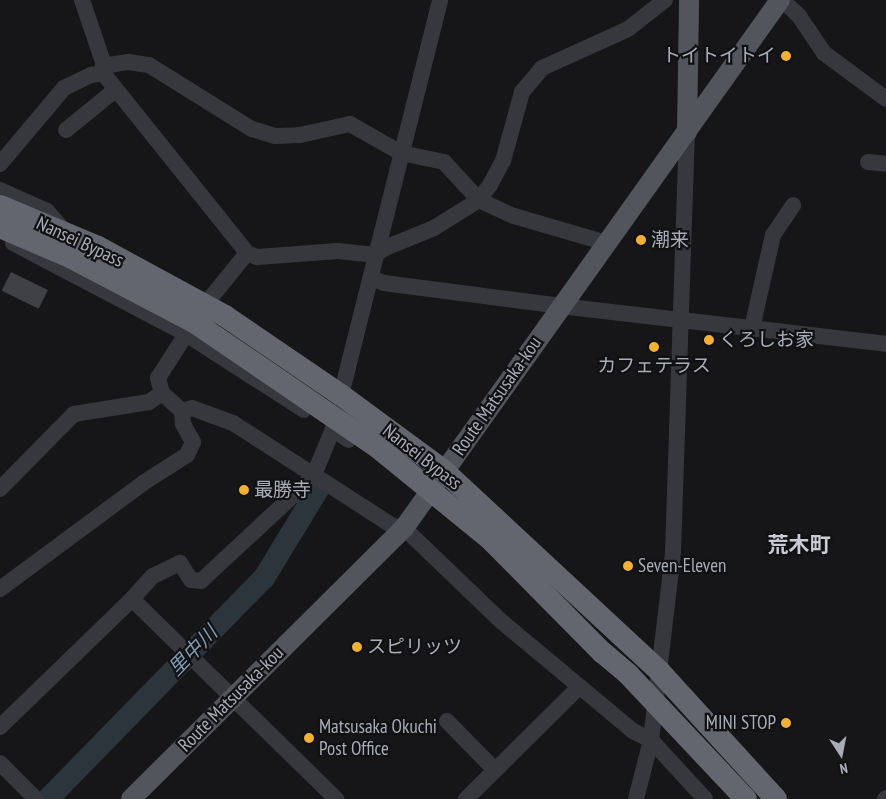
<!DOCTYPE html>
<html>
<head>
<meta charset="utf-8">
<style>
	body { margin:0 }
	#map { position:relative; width:886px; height:799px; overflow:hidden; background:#161618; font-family:"PT Sans Narrow","Noto Sans JP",sans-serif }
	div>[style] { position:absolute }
	.river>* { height:22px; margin:-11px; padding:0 11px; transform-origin:11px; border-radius:11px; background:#2c353c }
	.building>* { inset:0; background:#404145; transform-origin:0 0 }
	.minor>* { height:16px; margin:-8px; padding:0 8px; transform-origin:8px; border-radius:8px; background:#37383d }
	.major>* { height:20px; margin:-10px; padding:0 10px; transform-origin:10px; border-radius:10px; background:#53555c }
	.highway>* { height:22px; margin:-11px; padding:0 11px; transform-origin:11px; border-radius:11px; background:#63666e }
	.dots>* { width:14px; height:14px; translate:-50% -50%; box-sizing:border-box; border:2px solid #111113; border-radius:50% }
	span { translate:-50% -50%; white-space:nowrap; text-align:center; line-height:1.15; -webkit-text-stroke:4.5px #111113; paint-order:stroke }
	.poi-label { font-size:19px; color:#a8adb8 }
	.right { translate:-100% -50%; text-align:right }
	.left { translate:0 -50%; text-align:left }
	.street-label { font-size:19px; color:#a8adb8 }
	.water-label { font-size:20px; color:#7f9bb3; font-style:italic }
	.quarter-label { font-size:21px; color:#c9ccd4; font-weight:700 }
	.north { position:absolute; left:816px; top:729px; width:50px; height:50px; -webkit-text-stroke:4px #111113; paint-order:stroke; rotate:169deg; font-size:14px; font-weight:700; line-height:20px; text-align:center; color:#a8adb8 }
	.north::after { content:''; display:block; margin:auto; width:18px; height:22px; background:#a8adb8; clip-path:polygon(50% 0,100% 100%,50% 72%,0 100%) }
</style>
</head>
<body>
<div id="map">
	<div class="river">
		<div style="left:48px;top:799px;width:309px;rotate:-45.7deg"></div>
		<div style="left:264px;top:578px;width:105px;rotate:-58.6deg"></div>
	</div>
	<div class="building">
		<div style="left:11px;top:272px;width:41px;height:21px;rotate:26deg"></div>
	</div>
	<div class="minor">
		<div style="left:82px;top:0;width:65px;rotate:71.3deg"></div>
		<div style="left:103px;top:62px;width:11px;rotate:90deg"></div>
		<div style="left:103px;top:73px;width:231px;rotate:51.3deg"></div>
		<div style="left:247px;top:253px;width:11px;rotate:22deg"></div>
		<div style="left:257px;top:257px;width:81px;rotate:-4.2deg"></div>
		<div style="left:338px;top:251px;width:37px;rotate:6deg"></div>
		<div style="left:375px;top:255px;width:12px;rotate:-35deg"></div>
		<div style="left:385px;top:248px;width:53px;rotate:-22.2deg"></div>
		<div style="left:434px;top:228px;width:53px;rotate:-31.9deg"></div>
		<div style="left:479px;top:200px;width:19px;rotate:-54deg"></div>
		<div style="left:490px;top:185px;width:27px;rotate:-62deg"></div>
		<div style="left:503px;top:161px;width:72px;rotate:-74.6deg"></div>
		<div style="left:522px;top:92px;width:31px;rotate:-50deg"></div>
		<div style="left:542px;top:68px;width:94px;rotate:-24.4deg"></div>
		<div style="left:628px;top:29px;width:47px;rotate:-38.1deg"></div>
		<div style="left:782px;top:0;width:23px;rotate:43deg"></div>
		<div style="left:799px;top:16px;width:45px;rotate:56deg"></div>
		<div style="left:824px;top:53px;width:77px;rotate:36.6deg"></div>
		<div style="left:66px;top:130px;width:63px;rotate:-39.2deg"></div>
		<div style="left:868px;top:162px;width:18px;rotate:6deg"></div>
		<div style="left:0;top:164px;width:99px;rotate:-49.9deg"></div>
		<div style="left:64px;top:88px;width:30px;rotate:-26deg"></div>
		<div style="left:91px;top:75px;width:12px;rotate:-9deg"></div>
		<div style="left:103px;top:73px;width:10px;rotate:-53deg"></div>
		<div style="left:109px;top:65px;width:20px;rotate:-9deg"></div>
		<div style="left:129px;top:62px;width:20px;rotate:9deg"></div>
		<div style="left:149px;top:65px;width:121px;rotate:31.9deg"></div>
		<div style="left:252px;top:129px;width:24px;rotate:17deg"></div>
		<div style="left:275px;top:136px;width:25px;rotate:-2deg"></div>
		<div style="left:300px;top:135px;width:51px;rotate:-12.4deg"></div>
		<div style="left:350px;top:124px;width:59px;rotate:29.6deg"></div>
		<div style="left:401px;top:153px;width:44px;rotate:11.8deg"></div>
		<div style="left:444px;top:162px;width:52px;rotate:47.4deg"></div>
		<div style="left:479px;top:200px;width:38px;rotate:25deg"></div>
		<div style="left:514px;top:216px;width:97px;rotate:16.2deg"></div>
		<div style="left:0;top:190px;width:51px;rotate:24.1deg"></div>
		<div style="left:47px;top:211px;width:28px;rotate:49deg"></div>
		<div style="left:13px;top:243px;width:195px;rotate:27.7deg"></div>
		<div style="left:186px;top:334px;width:140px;rotate:32.8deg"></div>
		<div style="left:372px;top:278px;width:13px;rotate:23deg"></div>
		<div style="left:384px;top:283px;width:177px;rotate:7.4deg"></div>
		<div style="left:560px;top:306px;width:328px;rotate:6.6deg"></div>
		<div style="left:752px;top:328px;width:95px;rotate:-77.3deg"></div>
		<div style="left:773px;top:235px;width:36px;rotate:-56deg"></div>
		<div style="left:341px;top:395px;width:407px;rotate:-75.9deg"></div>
		<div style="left:182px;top:411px;width:10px;rotate:-17deg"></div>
		<div style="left:192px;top:408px;width:44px;rotate:20.1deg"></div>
		<div style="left:233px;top:423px;width:190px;rotate:32.8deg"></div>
		<div style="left:393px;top:526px;width:11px;rotate:10deg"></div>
		<div style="left:404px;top:528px;width:134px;rotate:43.8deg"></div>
		<div style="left:501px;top:621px;width:172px;rotate:39.8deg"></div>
		<div style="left:633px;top:731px;width:20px;rotate:27deg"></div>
		<div style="left:651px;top:740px;width:80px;rotate:47.5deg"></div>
		<div style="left:0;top:489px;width:105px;rotate:-45.4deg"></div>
		<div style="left:74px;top:414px;width:76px;rotate:-9.1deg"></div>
		<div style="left:149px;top:402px;width:16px;rotate:-35deg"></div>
		<div style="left:0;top:589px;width:178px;rotate:-36.5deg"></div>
		<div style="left:143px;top:483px;width:52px;rotate:-32.5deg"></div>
		<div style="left:187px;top:455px;width:14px;rotate:-65deg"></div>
		<div style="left:193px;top:442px;width:21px;rotate:-119deg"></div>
		<div style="left:183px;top:424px;width:13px;rotate:-94deg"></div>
		<div style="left:182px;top:411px;width:27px;rotate:-138deg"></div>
		<div style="left:162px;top:393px;width:16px;rotate:-105deg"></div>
		<div style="left:158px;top:378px;width:85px;rotate:-57.4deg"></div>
		<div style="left:204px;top:306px;width:68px;rotate:-50.9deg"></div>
		<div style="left:132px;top:599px;width:31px;rotate:-48deg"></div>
		<div style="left:153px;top:576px;width:30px;rotate:-26deg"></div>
		<div style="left:180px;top:563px;width:20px;rotate:57deg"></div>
		<div style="left:191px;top:580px;width:10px;rotate:6deg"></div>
		<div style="left:201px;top:581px;width:153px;rotate:-42.9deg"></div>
		<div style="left:313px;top:477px;width:52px;rotate:-67.4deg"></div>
		<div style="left:333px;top:429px;width:19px;rotate:35deg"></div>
		<div style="left:447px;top:721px;width:69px;rotate:45.6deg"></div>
		<div style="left:0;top:727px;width:184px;rotate:-44.1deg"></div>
		<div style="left:132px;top:599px;width:286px;rotate:44.4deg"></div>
		<div style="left:0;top:763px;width:51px;rotate:45deg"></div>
		<div style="left:466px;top:799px;width:159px;rotate:-44.7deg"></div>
		<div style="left:636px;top:799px;width:61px;rotate:-75.7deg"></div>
		<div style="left:651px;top:740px;width:189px;rotate:-83.3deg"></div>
		<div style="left:673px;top:552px;width:420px;rotate:-88.1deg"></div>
		<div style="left:885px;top:799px;width:1px;rotate:-45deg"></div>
	</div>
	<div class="major">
		<div style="left:687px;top:132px;width:132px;rotate:-89.1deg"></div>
		<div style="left:131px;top:799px;width:385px;rotate:-44.8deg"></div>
		<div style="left:404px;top:528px;width:648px;rotate:-54.54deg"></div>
	</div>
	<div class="highway">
		<div style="left:0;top:206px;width:106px;rotate:22.7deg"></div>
		<div style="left:98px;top:247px;width:145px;rotate:28.5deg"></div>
		<div style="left:225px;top:316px;width:140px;rotate:34.3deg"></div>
		<div style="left:341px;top:395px;width:128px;rotate:36.4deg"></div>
		<div style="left:444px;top:471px;width:295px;rotate:42.9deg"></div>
		<div style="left:660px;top:672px;width:172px;rotate:47.6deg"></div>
		<div style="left:0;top:227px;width:76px;rotate:23.2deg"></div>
		<div style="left:70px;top:257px;width:140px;rotate:27.7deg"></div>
		<div style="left:194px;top:322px;width:220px;rotate:34.3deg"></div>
		<div style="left:376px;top:446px;width:146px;rotate:39.2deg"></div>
		<div style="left:489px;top:538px;width:161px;rotate:45.3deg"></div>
		<div style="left:602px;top:652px;width:34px;rotate:40deg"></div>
		<div style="left:628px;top:674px;width:172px;rotate:46.7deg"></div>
	</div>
	<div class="dots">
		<div style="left:786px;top:56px;background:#f2b134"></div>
		<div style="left:641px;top:240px;background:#f2b134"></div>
		<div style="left:709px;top:340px;background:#f2b134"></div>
		<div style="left:654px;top:347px;background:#f2b134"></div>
		<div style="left:244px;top:490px;background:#f2b134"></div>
		<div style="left:628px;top:566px;background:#f2b134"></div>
		<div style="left:357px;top:647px;background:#f2b134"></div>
		<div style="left:786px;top:723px;background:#f2b134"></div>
		<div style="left:309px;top:738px;background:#f2b134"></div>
	</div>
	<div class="poi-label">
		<span class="right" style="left:776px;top:56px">トイトイトイ</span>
		<span class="left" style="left:651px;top:240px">潮来</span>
		<span class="left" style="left:719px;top:340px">くろしお家</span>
		<span style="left:654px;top:366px">カフェテラス</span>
		<span class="left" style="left:254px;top:490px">最勝寺</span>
		<span class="left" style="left:638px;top:566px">Seven-Eleven</span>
		<span class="left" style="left:367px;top:647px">スピリッツ</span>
		<span class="right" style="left:776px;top:723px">MINI STOP</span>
		<span class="left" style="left:319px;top:738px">Matsusaka Okuchi<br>Post Office</span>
	</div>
	<div class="street-label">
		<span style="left:80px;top:242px;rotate:25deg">Nansei Bypass</span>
		<span style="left:497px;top:396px;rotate:-55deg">Route Matsusaka-kou</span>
		<span style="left:422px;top:457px;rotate:38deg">Nansei Bypass</span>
		<span style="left:231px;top:699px;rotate:-45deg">Route Matsusaka-kou</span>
	</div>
	<div class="water-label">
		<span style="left:193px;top:651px;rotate:-46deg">里中川</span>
	</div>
	<div class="quarter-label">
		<span style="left:799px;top:545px">荒木町</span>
	</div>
	<div class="north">N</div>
</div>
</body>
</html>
